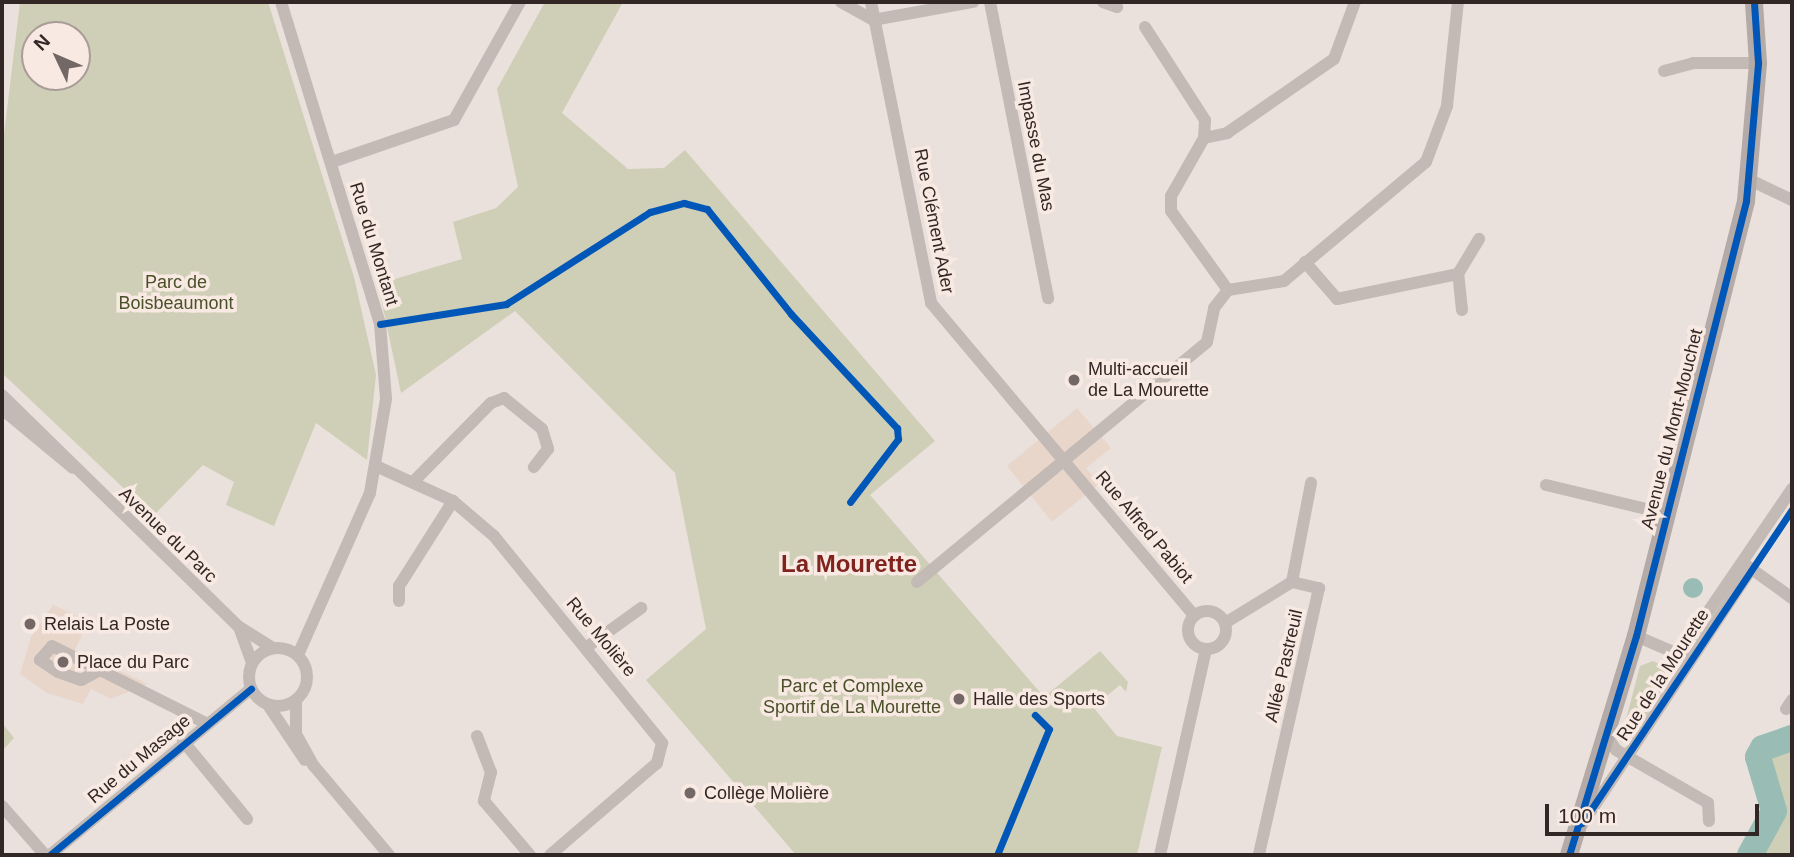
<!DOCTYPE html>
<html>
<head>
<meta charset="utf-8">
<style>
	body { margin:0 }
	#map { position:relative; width:1794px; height:857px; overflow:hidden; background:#eae1dd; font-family:Arial,sans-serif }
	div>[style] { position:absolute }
	.green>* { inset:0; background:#cfceb6 }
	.plaza>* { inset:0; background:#e9d6cb }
	.water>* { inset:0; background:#99bdb5 }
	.round { border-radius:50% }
	.river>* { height:26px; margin:-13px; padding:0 13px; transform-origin:13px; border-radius:13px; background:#99bdb5 }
	.street>* { height:12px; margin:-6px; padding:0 6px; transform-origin:6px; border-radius:6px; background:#c3bab6 }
	.street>.ring { margin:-6px; padding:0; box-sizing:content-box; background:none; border:12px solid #c3bab6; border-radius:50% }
	.secondary>* { height:18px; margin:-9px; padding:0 9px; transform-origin:9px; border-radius:9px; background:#b4aaa7 }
	.cycleway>* { height:7px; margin:-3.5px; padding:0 3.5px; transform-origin:3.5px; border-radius:3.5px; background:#0057b8 }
	.dots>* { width:19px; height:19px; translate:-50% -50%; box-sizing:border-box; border:4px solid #f8eae2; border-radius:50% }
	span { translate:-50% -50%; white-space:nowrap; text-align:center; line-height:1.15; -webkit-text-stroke:7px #f8eae2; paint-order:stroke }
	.street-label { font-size:18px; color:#332725 }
	.park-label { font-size:18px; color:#4a5029 }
	.poi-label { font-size:18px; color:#332725 }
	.left { translate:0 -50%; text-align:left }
	.district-label { font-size:24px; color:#80231f; font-weight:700 }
	.frame { position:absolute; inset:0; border:4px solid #332725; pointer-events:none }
	.north { position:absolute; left:21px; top:21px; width:70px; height:70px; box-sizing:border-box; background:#f8eae2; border:2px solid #a99c96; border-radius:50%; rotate:314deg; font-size:19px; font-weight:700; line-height:28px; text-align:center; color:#332725 }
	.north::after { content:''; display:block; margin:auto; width:24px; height:32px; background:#736865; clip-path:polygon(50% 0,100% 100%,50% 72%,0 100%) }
	.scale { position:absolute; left:1545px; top:804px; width:214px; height:32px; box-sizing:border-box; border:4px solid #332725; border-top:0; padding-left:9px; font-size:21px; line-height:24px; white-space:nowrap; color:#332725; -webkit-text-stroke:5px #f8eae2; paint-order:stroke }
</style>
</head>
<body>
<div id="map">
	<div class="green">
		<div style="clip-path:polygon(evenodd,20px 2px,268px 2px,354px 277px,376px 375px,367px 460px,316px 423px,274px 526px,226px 505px,234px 482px,203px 465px,153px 516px,2px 373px,2px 151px,20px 2px,77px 35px,77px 77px,35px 77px,35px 35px,77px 35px)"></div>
		<div style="clip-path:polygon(545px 2px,623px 2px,562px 113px,628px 169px,664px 168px,685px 150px,935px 441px,870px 495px,1044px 697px,1100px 651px,1128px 682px,1126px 692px,1120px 685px,1093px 707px,1117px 736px,1162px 747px,1137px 855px,796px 855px,646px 680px,706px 629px,675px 473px,515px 311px,401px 393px,378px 284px,462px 259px,453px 222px,496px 208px,518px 187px,497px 89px)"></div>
		<div style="clip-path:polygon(1653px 661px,1673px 671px,1630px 744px,1620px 742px,1640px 666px)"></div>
		<div style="clip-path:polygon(2px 723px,14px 738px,4px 749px,2px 748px)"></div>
		<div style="clip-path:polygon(1792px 737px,1792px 855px,1750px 855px,1773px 821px,1763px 748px)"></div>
	</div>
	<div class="plaza">
		<div style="clip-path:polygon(1077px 408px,1111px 448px,1086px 468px,1099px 484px,1052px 522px,1007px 466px)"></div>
		<div style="clip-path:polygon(53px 605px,88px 621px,75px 650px,148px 684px,111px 699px,91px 689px,83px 704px,47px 693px,20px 674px,31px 637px)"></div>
	</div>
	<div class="water">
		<div class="round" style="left:1683px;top:578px;width:20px;height:20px"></div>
	</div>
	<div class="river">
		<div style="left:1750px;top:855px;width:50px;rotate:-61.4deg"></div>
		<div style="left:1774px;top:811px;width:56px;rotate:-106.5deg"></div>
		<div style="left:1758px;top:757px;width:10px;rotate:-61deg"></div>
		<div style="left:1763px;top:748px;width:31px;rotate:-19deg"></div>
	</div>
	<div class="street">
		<div style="left:281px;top:2px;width:337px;rotate:72.9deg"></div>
		<div style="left:380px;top:324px;width:75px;rotate:85.4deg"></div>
		<div style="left:386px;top:399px;width:95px;rotate:99.7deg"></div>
		<div style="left:370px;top:493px;width:177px;rotate:114deg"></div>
		<div style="left:841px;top:2px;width:37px;rotate:29deg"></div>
		<div style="left:871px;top:2px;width:307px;rotate:78.7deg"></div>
		<div style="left:931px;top:303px;width:409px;rotate:49.9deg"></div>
		<div style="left:990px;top:2px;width:302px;rotate:78.9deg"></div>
		<div style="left:1103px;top:2px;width:15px;rotate:20deg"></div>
		<div style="left:873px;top:20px;width:102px;rotate:-10.2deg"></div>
		<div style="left:1145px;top:27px;width:111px;rotate:57.2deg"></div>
		<div style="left:1205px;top:120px;width:18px;rotate:93deg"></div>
		<div style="left:1204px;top:138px;width:67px;rotate:119.6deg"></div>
		<div style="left:1171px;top:196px;width:15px;rotate:90deg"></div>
		<div style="left:1171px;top:211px;width:97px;rotate:54.2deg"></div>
		<div style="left:1664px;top:71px;width:30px;rotate:-15deg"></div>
		<div style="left:1693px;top:63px;width:65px"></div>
		<div style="left:1204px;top:138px;width:24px;rotate:-12deg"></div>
		<div style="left:1227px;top:133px;width:130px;rotate:-34.7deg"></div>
		<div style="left:1334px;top:59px;width:61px;rotate:-69.8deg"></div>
		<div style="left:332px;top:162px;width:129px;rotate:-19deg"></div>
		<div style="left:454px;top:120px;width:135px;rotate:-60.8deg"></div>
		<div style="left:1750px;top:180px;width:47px;rotate:25.5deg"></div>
		<div style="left:1305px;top:262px;width:49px;rotate:49.1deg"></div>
		<div style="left:1337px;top:299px;width:124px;rotate:-11.7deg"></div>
		<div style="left:1462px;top:310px;width:36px;rotate:-96deg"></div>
		<div style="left:1458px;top:274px;width:41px;rotate:-59deg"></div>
		<div style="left:2px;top:395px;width:330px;rotate:44.4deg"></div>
		<div style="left:238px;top:626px;width:41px;rotate:32.2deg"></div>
		<div style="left:2px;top:409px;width:92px;rotate:39.7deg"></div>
		<div style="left:378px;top:467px;width:82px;rotate:24.4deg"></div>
		<div style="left:453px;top:501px;width:54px;rotate:40.5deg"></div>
		<div style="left:494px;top:536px;width:267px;rotate:50.9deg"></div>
		<div style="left:662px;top:743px;width:21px;rotate:104deg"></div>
		<div style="left:657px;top:763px;width:141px;rotate:139.3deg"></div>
		<div style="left:416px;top:479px;width:107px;rotate:-45.4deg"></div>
		<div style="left:491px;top:403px;width:14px;rotate:-21deg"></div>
		<div style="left:504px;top:398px;width:49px;rotate:39.2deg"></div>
		<div style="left:542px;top:429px;width:21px;rotate:73deg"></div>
		<div style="left:548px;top:449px;width:23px;rotate:128deg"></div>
		<div style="left:1546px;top:485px;width:125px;rotate:13.4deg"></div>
		<div style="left:1746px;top:565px;width:57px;rotate:35.7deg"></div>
		<div style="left:917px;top:582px;width:376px;rotate:-39.6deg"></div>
		<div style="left:1207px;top:342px;width:35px;rotate:-78deg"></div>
		<div style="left:1214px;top:308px;width:23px;rotate:-52deg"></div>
		<div style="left:1228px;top:290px;width:57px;rotate:-9.1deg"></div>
		<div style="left:1284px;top:281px;width:185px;rotate:-40deg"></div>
		<div style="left:1426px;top:162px;width:60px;rotate:-69.4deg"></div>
		<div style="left:1447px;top:106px;width:105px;rotate:-84deg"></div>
		<div style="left:1292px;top:582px;width:101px;rotate:-79.1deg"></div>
		<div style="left:399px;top:601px;width:15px;rotate:-90deg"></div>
		<div style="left:399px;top:586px;width:101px;rotate:-57.6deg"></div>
		<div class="ring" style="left:1188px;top:611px;width:26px;height:26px"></div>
		<div style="left:1225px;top:623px;width:79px;rotate:-31.5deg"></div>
		<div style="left:1292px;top:582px;width:28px;rotate:13deg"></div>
		<div style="left:1319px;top:588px;width:274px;rotate:102.7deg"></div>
		<div style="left:239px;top:627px;width:38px;rotate:70deg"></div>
		<div style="left:1636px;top:636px;width:53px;rotate:23.2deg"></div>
		<div style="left:52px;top:646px;width:54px;rotate:26.6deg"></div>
		<div style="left:100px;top:670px;width:21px;rotate:152deg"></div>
		<div style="left:81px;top:680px;width:24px;rotate:-161deg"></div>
		<div style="left:58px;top:672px;width:22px;rotate:-146deg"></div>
		<div style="left:40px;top:660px;width:18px;rotate:-49deg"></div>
		<div style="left:587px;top:647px;width:67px;rotate:-35.8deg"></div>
		<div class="ring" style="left:249px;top:648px;width:46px;height:46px"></div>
		<div style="left:1680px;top:653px;width:199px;rotate:-55.7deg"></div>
		<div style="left:100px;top:670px;width:119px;rotate:26.6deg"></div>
		<div style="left:296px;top:700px;width:34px;rotate:90deg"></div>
		<div style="left:296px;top:734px;width:37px;rotate:61deg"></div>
		<div style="left:314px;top:766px;width:116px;rotate:49.9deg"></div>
		<div style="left:268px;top:705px;width:66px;rotate:56.1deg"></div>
		<div style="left:1786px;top:709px;width:11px;rotate:-56deg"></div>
		<div style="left:1605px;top:734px;width:19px;rotate:55deg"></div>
		<div style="left:1616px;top:750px;width:106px;rotate:29.9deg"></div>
		<div style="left:1708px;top:803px;width:18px;rotate:87deg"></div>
		<div style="left:477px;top:736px;width:39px;rotate:69deg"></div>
		<div style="left:491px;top:772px;width:30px;rotate:104deg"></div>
		<div style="left:484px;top:801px;width:71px;rotate:49.6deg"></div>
		<div style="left:183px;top:741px;width:101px;rotate:50.6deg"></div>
		<div style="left:2px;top:806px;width:65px;rotate:48.7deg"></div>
		<div style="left:1583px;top:823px;width:305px;rotate:-56.5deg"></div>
		<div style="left:50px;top:855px;width:261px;rotate:-39.6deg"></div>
		<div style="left:1160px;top:855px;width:211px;rotate:-77.4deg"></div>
	</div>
	<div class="secondary">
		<div style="left:1569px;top:855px;width:229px;rotate:-73deg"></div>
		<div style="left:1636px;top:636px;width:449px;rotate:-75.8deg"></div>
		<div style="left:1746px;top:201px;width:139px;rotate:-85deg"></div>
		<div style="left:1758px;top:63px;width:61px;rotate:-93.8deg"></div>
	</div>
	<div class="cycleway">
		<div style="left:380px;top:324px;width:128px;rotate:-9deg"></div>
		<div style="left:506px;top:304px;width:171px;rotate:-32.6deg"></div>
		<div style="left:650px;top:212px;width:35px;rotate:-15deg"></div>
		<div style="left:684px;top:203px;width:24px;rotate:15deg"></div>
		<div style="left:707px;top:209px;width:134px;rotate:51.3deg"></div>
		<div style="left:791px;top:314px;width:156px;rotate:47.1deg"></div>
		<div style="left:897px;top:428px;width:11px;rotate:85deg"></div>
		<div style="left:898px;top:439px;width:79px;rotate:127.3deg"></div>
		<div style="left:1582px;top:823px;width:378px;rotate:-56.2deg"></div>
		<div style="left:50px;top:855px;width:261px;rotate:-39.6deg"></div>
		<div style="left:997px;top:855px;width:136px;rotate:-67.6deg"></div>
		<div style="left:1049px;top:729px;width:20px;rotate:-135deg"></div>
		<div style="left:1569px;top:855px;width:229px;rotate:-73deg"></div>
		<div style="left:1636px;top:636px;width:449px;rotate:-75.8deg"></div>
		<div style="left:1746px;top:201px;width:139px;rotate:-85deg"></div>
		<div style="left:1758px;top:63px;width:61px;rotate:-93.8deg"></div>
	</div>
	<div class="dots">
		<div style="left:1074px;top:380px;background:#736865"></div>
		<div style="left:30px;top:624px;background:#736865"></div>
		<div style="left:63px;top:662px;background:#736865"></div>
		<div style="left:959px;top:699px;background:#736865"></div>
		<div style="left:690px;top:793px;background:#736865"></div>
	</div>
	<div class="street-label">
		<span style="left:1036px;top:146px;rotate:79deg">Impasse du Mas</span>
		<span style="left:934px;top:221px;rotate:79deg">Rue Clément Ader</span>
		<span style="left:374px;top:244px;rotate:73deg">Rue du Montant</span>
		<span style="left:1672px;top:429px;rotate:-76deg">Avenue du Mont-Mouchet</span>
		<span style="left:1144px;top:527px;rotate:50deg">Rue Alfred Pabiot</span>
		<span style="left:168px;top:535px;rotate:44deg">Avenue du Parc</span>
		<span style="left:601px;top:637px;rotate:50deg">Rue Molière</span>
		<span style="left:1284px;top:666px;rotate:-77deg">Allée Pastreuil</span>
		<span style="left:1663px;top:675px;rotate:-57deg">Rue de la Mourette</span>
		<span style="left:139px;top:759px;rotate:-40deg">Rue du Masage</span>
	</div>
	<div class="park-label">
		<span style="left:176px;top:293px">Parc de<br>Boisbeaumont</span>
		<span style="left:852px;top:697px">Parc et Complexe<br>Sportif de La Mourette</span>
	</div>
	<div class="poi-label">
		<span class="left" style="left:1088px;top:380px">Multi-accueil<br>de La Mourette</span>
		<span class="left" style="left:44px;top:624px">Relais La Poste</span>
		<span class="left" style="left:77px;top:662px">Place du Parc</span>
		<span class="left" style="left:973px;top:699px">Halle des Sports</span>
		<span class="left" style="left:704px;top:793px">Collège Molière</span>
	</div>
	<div class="district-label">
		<span style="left:849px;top:564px">La Mourette</span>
	</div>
	<div class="frame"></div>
	<div class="north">N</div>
	<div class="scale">100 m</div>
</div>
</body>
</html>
